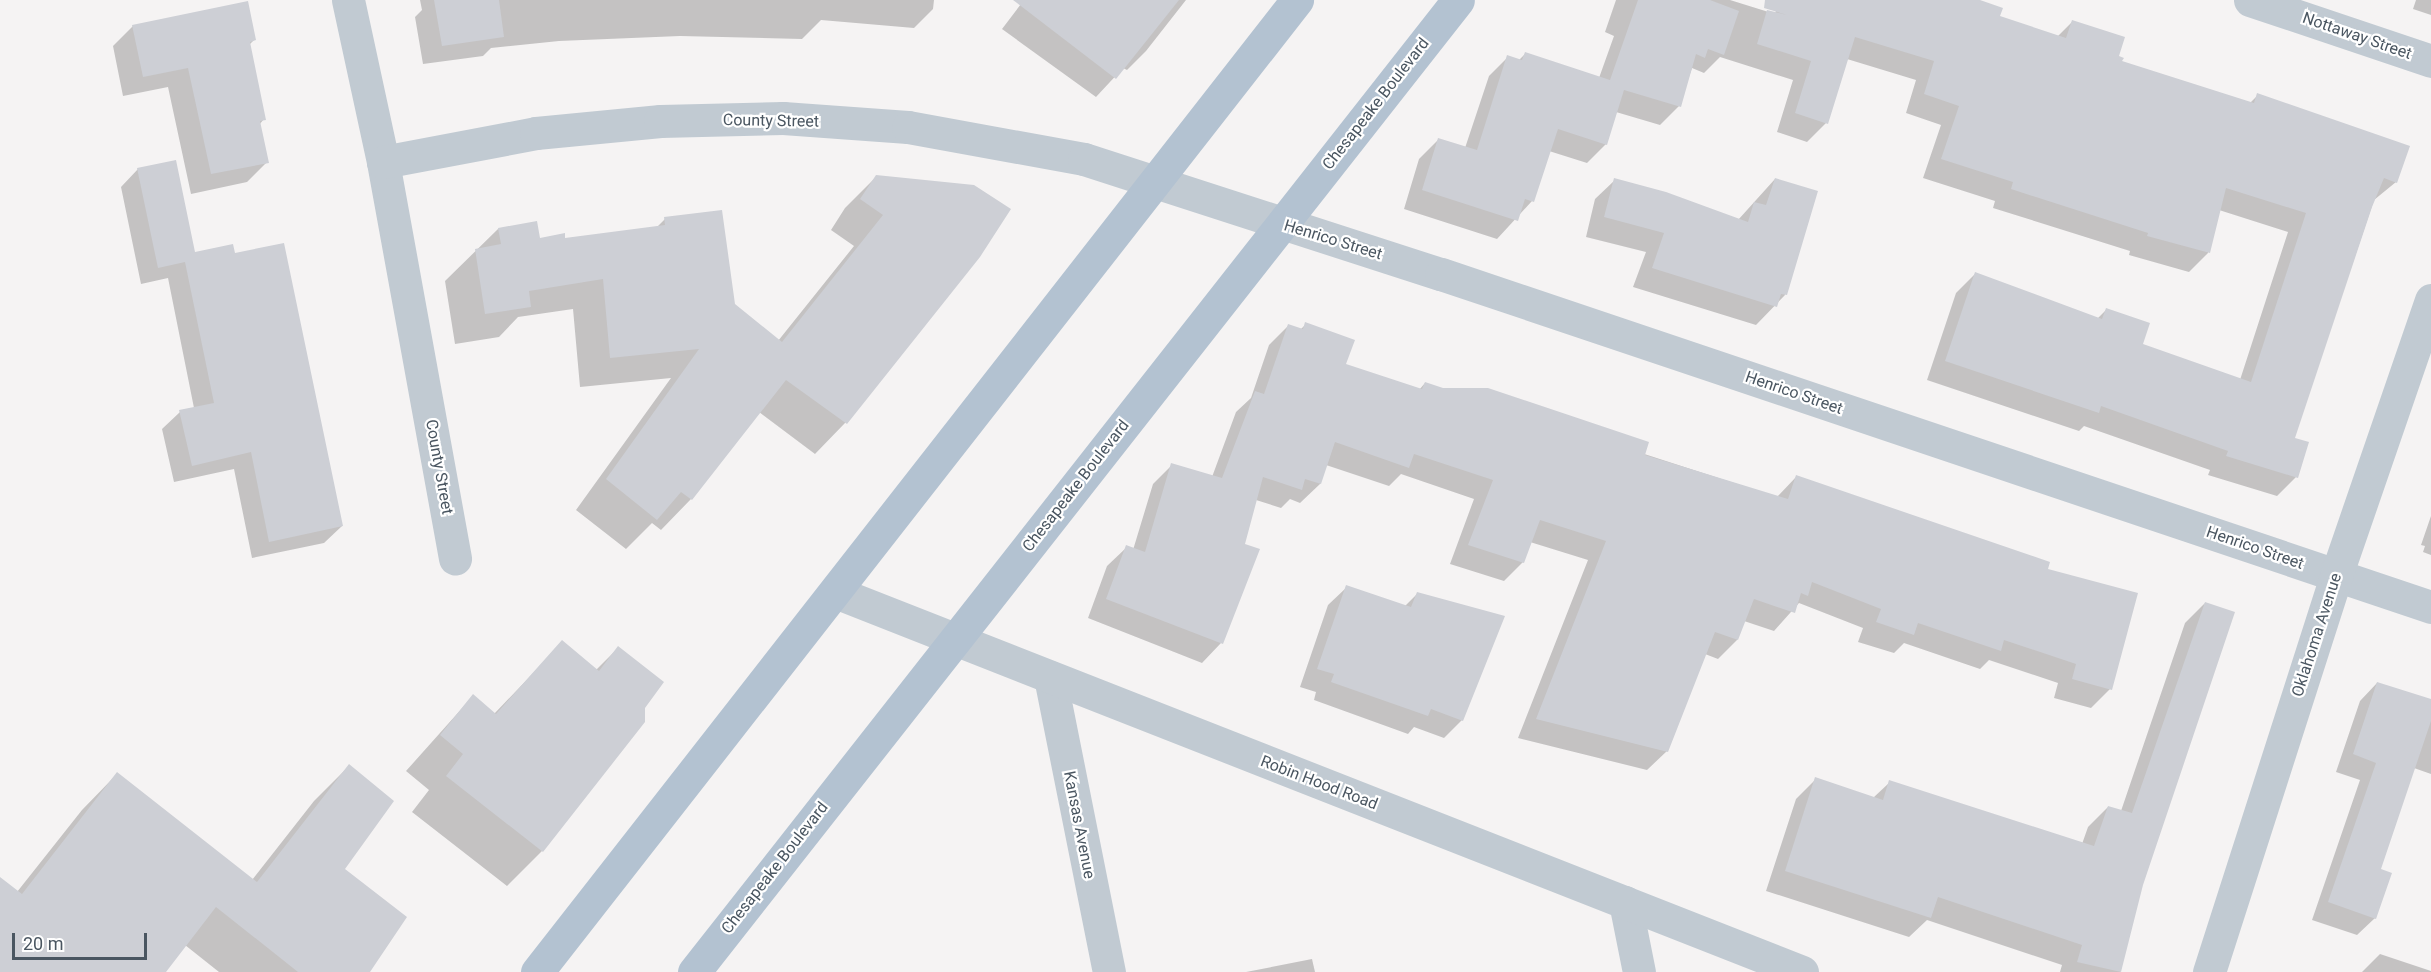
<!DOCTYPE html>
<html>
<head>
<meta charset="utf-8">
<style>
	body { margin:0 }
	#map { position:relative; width:2431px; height:972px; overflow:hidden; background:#f5f3f3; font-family:Roboto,sans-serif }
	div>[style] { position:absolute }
	.shadow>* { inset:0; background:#0003 }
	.building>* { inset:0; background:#cdcfd5 }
	.minor>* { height:33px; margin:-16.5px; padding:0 16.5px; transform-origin:16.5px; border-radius:16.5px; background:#c1cad2 }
	.tertiary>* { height:33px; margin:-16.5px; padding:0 16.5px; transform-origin:16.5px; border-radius:16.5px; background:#c1cad2 }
	.primary>* { height:33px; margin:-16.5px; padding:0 16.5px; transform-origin:16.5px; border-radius:16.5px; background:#b3c2d1 }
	span { translate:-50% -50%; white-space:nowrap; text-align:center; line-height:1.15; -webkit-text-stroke:4.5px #fff; paint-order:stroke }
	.street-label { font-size:16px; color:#4a5661 }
	.scale { position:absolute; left:12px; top:933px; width:135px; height:27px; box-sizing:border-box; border:3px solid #4a5661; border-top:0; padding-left:8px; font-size:18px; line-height:21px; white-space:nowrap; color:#4a5661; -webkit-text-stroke:4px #fff; paint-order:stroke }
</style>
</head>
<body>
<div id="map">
	<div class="shadow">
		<div style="clip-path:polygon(420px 0,934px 0,933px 9px,914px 28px,821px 20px,802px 39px,680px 36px,559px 41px,491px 48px,483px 56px,423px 64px,415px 17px,422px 10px)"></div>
		<div style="clip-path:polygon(1024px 0,1186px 0,1146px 51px,1127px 70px,1123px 68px,1096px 97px,1002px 29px)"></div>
		<div style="clip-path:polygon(1616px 0,1730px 0,1775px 14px,1779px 0,1976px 0,1998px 17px,2057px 37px,2072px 22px,2120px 62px,2250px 103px,2258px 95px,2396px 182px,2374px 200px,2293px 439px,2296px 477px,2277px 496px,2208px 475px,2210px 470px,2084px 426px,2079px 431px,1927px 380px,1956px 293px,1975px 274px,2097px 319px,2106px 310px,2141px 345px,2240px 380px,2288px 232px,2219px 210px,2208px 253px,2189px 272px,2129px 255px,2130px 251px,1993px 208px,1995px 201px,1923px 178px,1941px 125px,1906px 113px,1916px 80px,1847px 59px,1826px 123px,1807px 142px,1777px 132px,1793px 80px,1720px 57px,1704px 73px,1692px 68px,1679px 106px,1660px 125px,1616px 112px,1606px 144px,1587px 163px,1549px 151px,1532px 201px,1497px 239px,1404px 209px,1419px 159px,1438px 140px,1465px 148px,1489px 76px,1508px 57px,1519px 60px,1525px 54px,1599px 78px,1614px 36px,1605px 32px)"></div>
		<div style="clip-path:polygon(2416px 0,2431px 0,2431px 15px,2413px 9px)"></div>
		<div style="clip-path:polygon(133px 26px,254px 40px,249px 45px,264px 119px,259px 125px,267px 162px,247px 182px,191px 194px,168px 87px,123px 96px,113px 46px)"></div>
		<div style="clip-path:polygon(138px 169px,194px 254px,342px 526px,324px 543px,252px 558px,234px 469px,174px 482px,162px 429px,180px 412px,194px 408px,168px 278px,141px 284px,121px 187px)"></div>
		<div style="clip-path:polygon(876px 177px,979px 256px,845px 423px,815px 454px,759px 412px,691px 499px,661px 530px,652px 523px,626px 549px,576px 510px,671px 378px,580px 387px,573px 309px,518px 317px,499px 337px,455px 344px,445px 281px,498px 229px,539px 239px,564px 240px,656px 228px,665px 219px,733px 304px,778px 341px,854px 246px,831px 230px,845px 208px)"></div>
		<div style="clip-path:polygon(1775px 179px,1785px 295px,1756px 325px,1633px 287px,1646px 252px,1586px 237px,1595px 199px,1615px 180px,1738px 220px)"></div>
		<div style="clip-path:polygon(1306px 324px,1344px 365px,1419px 390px,1425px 383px,1777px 497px,1797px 476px,2046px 570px,2110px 689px,2091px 708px,2054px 698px,2058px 683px,1989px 660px,1980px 669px,1904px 643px,1894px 653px,1858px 642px,1863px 628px,1799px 603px,1774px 631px,1744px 621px,1737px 640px,1718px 659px,1705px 654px,1667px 751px,1647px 770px,1518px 738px,1588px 560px,1530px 542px,1523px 562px,1504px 581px,1450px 564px,1474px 499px,1401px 474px,1389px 486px,1326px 465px,1320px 484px,1300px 503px,1290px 499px,1281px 508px,1256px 500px,1243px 545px,1258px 550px,1221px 643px,1202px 663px,1088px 618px,1107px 566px,1127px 547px,1133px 550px,1153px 484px,1172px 465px,1212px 477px,1236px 412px,1251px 398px,1269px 345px,1288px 326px,1300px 330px)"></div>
		<div style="clip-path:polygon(2431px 516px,2431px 555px,2423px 552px,2425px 546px,2421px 545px)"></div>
		<div style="clip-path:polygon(1347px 587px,1404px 607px,1417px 594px,1462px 720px,1444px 738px,1414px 727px,1408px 734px,1314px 700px,1316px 692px,1300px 687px,1328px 605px)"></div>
		<div style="clip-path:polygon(2205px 603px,2120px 972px,2060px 972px,2062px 965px,1927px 920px,1909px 937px,1766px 891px,1796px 799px,1816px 779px,1873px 798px,1890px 782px,2082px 844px,2088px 827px,2108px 807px,2121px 811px,2185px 623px)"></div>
		<div style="clip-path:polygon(562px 643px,596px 670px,618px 648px,542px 851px,507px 886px,412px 812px,429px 790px,406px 771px,473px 696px,494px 714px)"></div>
		<div style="clip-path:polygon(2377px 683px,2431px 702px,2431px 774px,2414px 768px,2379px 870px,2375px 918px,2357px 935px,2312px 920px,2360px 780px,2336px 772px,2360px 701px)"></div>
		<div style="clip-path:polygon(349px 766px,343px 870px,368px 972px,219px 972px,185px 945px,164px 972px,0 972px,0 879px,17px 892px,82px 810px,117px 774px,252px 880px,314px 801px)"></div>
		<div style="clip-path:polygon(2380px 954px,2431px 971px,2431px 972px,2362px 972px)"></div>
		<div style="clip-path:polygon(1312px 959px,1315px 972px,1246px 972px)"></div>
	</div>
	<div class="building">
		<div style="clip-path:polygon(434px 0,499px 0,504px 37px,442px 46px)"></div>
		<div style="clip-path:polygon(1013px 0,1179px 0,1116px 79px)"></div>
		<div style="clip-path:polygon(1638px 0,1710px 0,1739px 11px,1724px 55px,1708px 49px,1705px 58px,1696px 54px,1681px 107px,1624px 90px,1607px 145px,1558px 129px,1534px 202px,1525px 199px,1518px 221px,1422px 190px,1438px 138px,1477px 150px,1507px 55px,1522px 60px,1525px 52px,1610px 80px)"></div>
		<div style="clip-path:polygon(1765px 0,1980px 0,2003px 8px,2000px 16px,2066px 38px,2072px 20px,2125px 37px,2119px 56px,2124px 58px,2122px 61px,2254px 103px,2257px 93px,2410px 146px,2397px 183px,2384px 178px,2372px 207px,2295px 438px,2309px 442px,2298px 478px,2226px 456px,2228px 451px,2101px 406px,2099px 413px,1945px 361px,1975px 272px,2102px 319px,2106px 308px,2150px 323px,2143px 344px,2251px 382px,2306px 213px,2226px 188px,2210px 253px,2147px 236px,2148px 233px,2011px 189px,2013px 182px,1941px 159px,1959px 106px,1924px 94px,1934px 61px,1855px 37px,1828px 124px,1795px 113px,1811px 61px,1757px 44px,1767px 10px,1787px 15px,1764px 8px)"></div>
		<div style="clip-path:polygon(248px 1px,256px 40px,250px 42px,266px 120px,260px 121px,269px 163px,211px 174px,188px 68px,143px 77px,132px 25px)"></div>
		<div style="clip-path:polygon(176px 160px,195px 252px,233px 244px,235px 253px,284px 243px,343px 526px,269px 542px,251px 452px,192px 466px,179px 410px,214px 403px,185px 262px,158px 268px,137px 168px)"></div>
		<div style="clip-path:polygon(876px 175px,974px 185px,1011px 209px,980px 257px,847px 424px,786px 380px,692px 500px,681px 492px,657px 520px,606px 479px,699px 349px,610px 358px,603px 279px,529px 291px,531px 307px,485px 314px,475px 249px,501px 244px,498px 228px,537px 221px,540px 238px,565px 233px,565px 238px,665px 225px,664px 217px,722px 210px,735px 304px,782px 342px,883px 215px,860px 199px)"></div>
		<div style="clip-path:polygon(1614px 178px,1666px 192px,1748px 222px,1754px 202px,1766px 205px,1775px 178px,1818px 191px,1787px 295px,1781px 294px,1777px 307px,1652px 268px,1664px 233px,1604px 217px)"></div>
		<div style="clip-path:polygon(1305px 322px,1355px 340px,1346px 364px,1422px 389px,1425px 382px,1443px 388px,1488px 388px,1649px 442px,1645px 455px,1788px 499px,1796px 475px,2050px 562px,2048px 569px,2138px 593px,2112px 690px,2072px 679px,2076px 664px,2004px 640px,2001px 651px,1918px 623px,1914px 635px,1876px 622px,1881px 609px,1812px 582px,1808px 596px,1801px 593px,1795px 613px,1754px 599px,1738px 640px,1715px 632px,1668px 752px,1536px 719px,1606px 541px,1540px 520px,1524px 563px,1468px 545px,1493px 480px,1414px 454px,1409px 468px,1335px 442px,1321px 484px,1305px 479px,1302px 490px,1263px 477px,1245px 544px,1260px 549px,1223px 644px,1106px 599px,1126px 545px,1145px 552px,1171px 463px,1222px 478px,1255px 391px,1264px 394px,1288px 324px,1303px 329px)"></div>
		<div style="clip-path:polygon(1346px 585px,1411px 607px,1417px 592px,1505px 616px,1463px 721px,1431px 709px,1428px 716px,1331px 682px,1334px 674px,1317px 669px)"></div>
		<div style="clip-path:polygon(2205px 602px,2235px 612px,2143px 885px,2121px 972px,2077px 962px,2082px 945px,1938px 897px,1931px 918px,1785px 871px,1815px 777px,1883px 800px,1889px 780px,2094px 846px,2108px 806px,2132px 813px)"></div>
		<div style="clip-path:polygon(562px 640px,599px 671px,618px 646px,664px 682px,645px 708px,645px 722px,543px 852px,446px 776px,463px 754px,440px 735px,473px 694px,496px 714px)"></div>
		<div style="clip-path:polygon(2377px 682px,2431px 699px,2431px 721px,2381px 869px,2392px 873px,2376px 919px,2328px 902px,2376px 763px,2353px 754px)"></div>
		<div style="clip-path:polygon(349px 764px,394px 801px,345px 869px,407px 917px,370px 972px,298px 972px,216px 907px,166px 972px,0 972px,0 877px,22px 894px,117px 772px,257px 882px)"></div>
	</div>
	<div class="minor">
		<div style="left:348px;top:0;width:166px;rotate:77.8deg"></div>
		<div style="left:383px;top:162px;width:403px;rotate:79.7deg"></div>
		<div style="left:2250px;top:0;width:191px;rotate:18.6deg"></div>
		<div style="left:383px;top:162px;width:156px;rotate:-10.7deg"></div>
		<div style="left:536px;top:133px;width:125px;rotate:-5.5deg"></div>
		<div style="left:660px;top:121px;width:123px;rotate:-1.4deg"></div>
		<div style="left:783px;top:118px;width:125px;rotate:4.1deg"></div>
		<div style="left:908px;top:127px;width:179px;rotate:10.3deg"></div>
		<div style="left:1084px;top:159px;width:375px;rotate:17.9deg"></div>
		<div style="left:1441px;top:274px;width:1045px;rotate:18.59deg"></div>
		<div style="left:1050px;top:677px;width:301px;rotate:78.7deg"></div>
		<div style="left:1625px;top:902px;width:71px;rotate:78.7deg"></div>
		<div style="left:2209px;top:972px;width:416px;rotate:-72.2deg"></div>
		<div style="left:2336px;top:576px;width:292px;rotate:-71deg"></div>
	</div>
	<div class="tertiary">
		<div style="left:835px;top:592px;width:1039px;rotate:21.45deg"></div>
	</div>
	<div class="primary">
		<div style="left:537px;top:972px;width:1234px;rotate:-51.98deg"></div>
		<div style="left:694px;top:972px;width:1236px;rotate:-51.83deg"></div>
	</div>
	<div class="street-label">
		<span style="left:2357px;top:36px;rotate:19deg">Nottaway Street</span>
		<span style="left:1376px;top:104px;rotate:-52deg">Chesapeake Boulevard</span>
		<span style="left:771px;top:121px;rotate:1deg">County Street</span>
		<span style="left:1333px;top:240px;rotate:17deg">Henrico Street</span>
		<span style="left:1794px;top:393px;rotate:19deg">Henrico Street</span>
		<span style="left:439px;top:467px;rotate:80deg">County Street</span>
		<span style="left:1076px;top:486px;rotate:-52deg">Chesapeake Boulevard</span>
		<span style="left:2255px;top:548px;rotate:19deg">Henrico Street</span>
		<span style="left:2317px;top:635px;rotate:-72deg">Oklahoma Avenue</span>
		<span style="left:1319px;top:783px;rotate:21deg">Robin Hood Road</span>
		<span style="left:1079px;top:825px;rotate:79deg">Kansas Avenue</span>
		<span style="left:775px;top:868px;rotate:-52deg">Chesapeake Boulevard</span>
	</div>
	<div class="scale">20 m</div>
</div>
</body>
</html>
